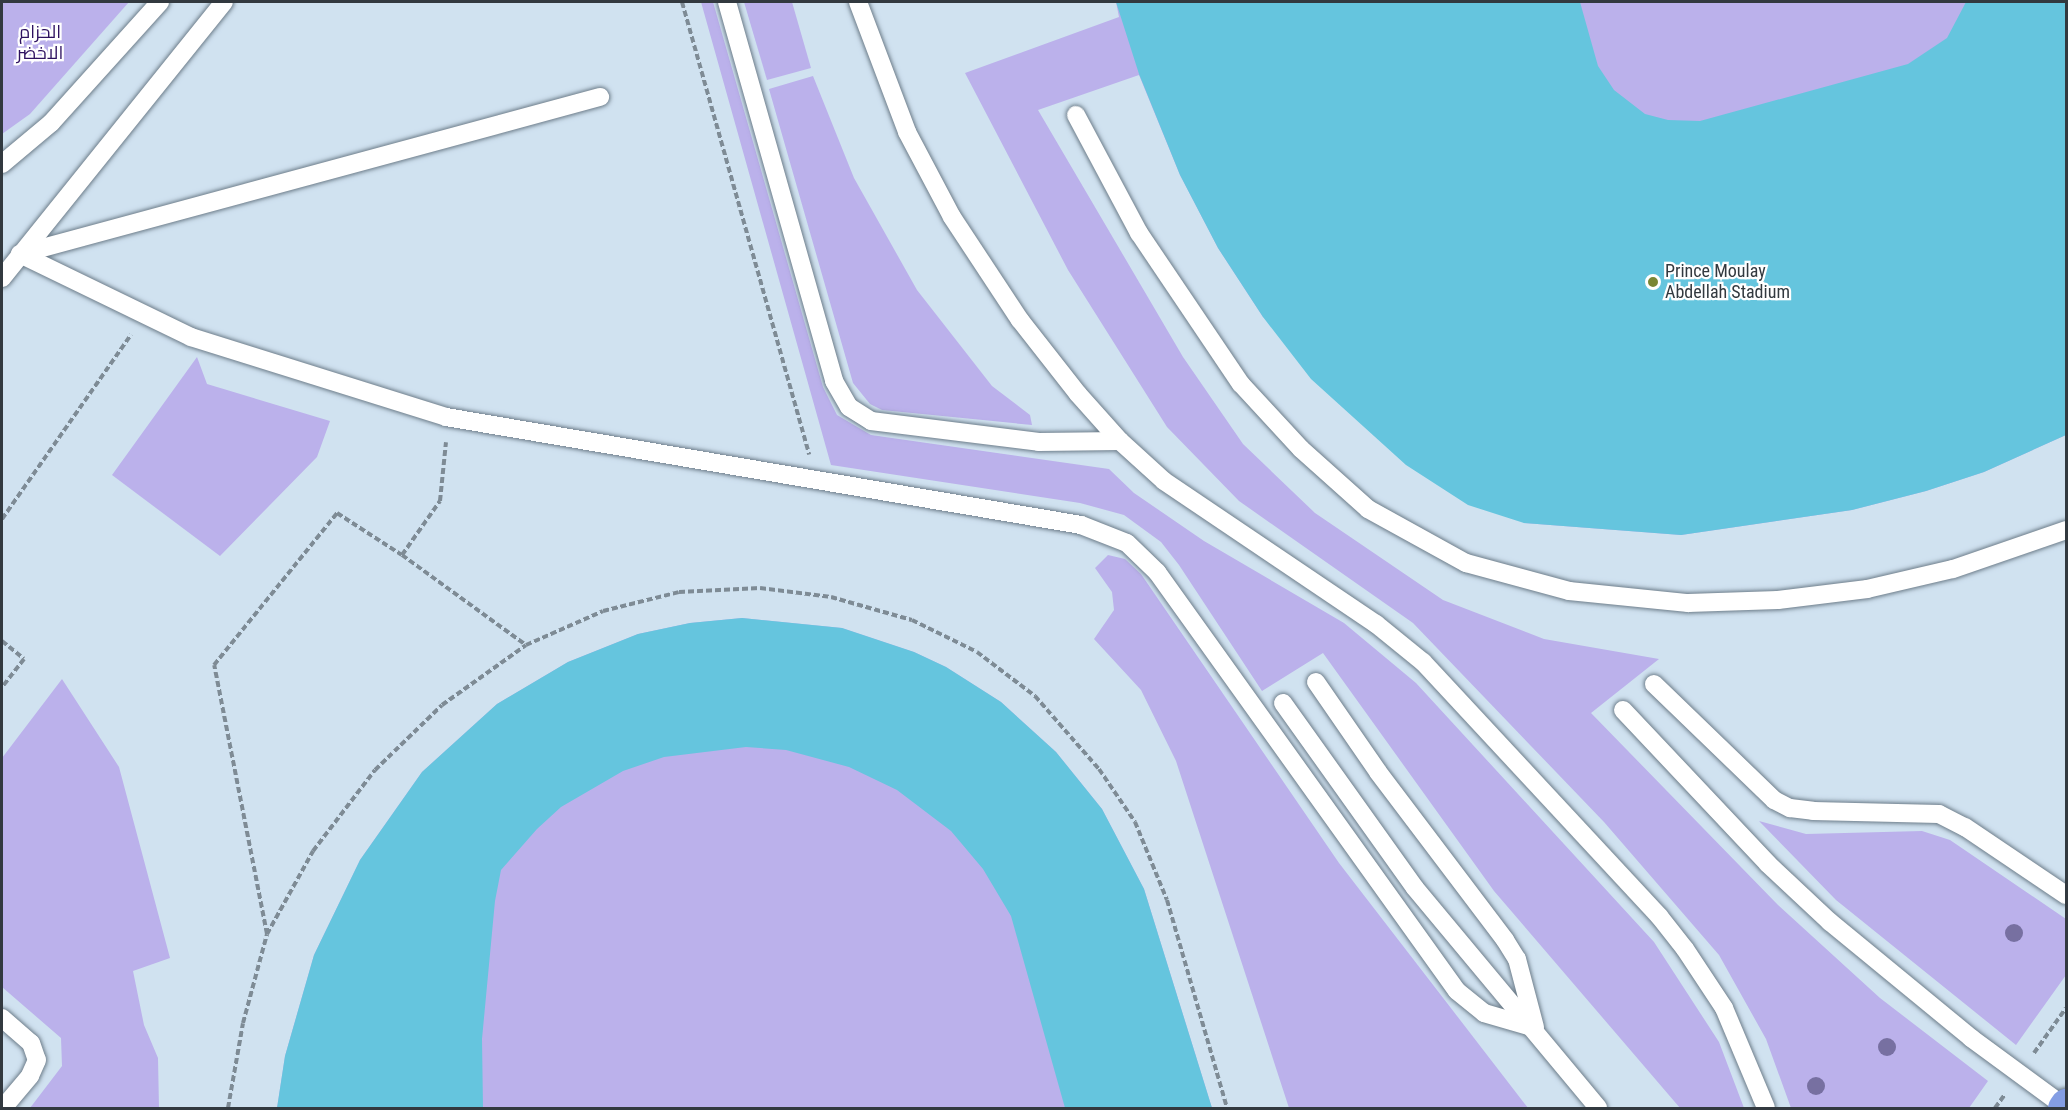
<!DOCTYPE html>
<html>
<head>
<meta charset="utf-8">
<style>
	body { margin:0 }
	#map { position:relative; width:2068px; height:1110px; overflow:hidden; background:#d0e2f0; font-family:"Roboto Condensed",Cairo,sans-serif }
	div>[style] { position:absolute }
	.green>* { inset:0; background:#bbb1eb }
	.building>* { inset:0; background:#65c5de }
	.path>* { height:4px; margin-top:-2px; transform-origin:0; background:repeating-linear-gradient(90deg,#7e8b95 0 6px,transparent 0 9px) }
	.roads { filter:drop-shadow(0 0 2px #6d7d8a) drop-shadow(0 0 2px #6d7d8a) }
	.service>* { height:18px; margin:-9px; padding:0 9px; transform-origin:9px; border-radius:9px; background:#fff }
	.trunk>* { height:33px; margin:-16.5px; padding:0 16.5px; transform-origin:16.5px; border-radius:16.5px; background:#849ee4 }
	.trees>* { width:18px; height:18px; margin:-9px; border-radius:50%; background:#7770a1 }
	.dots>* { width:16px; height:16px; translate:-50% -50%; box-sizing:border-box; border:3px solid #fff; border-radius:50% }
	span { translate:-50% -50%; white-space:nowrap; text-align:center; line-height:1.15; -webkit-text-stroke:4.5px #fff; paint-order:stroke }
	.park-label { font-size:18px; color:#2e1260 }
	.poi-label { font-size:18px; color:#32393f }
	.left { translate:0 -50%; text-align:left }
	.frame { position:absolute; inset:0; border:3px solid #32393f; pointer-events:none }
</style>
</head>
<body>
<div id="map">
	<div class="green">
		<div style="clip-path:polygon(2px 2px,129px 2px,30px 114px,2px 134px)"></div>
		<div style="clip-path:polygon(701px 2px,713px 2px,823px 387px,837px 415px,871px 435px,1109px 469px,1134px 493px,1204px 541px,1344px 623px,1416px 683px,1654px 942px,1719px 1042px,1744px 1108px,1680px 1108px,1494px 891px,1323px 653px,1262px 691px,1179px 565px,1161px 542px,1124px 515px,1080px 503px,831px 465px)"></div>
		<div style="clip-path:polygon(744px 2px,792px 2px,811px 68px,767px 80px)"></div>
		<div style="clip-path:polygon(1116px 2px,2066px 2px,2066px 435px,1984px 472px,1926px 491px,1852px 510px,1681px 535px,1524px 523px,1263px 317px,1218px 248px,1180px 175px,1139px 75px,1038px 110px,1183px 357px,1243px 444px,1315px 513px,1443px 600px,1544px 639px,1659px 659px,1591px 713px,1778px 905px,1880px 998px,1988px 1081px,1969px 1108px,1791px 1108px,1766px 1039px,1719px 955px,1604px 822px,1413px 623px,1239px 501px,1167px 427px,1068px 270px,965px 73px,1119px 17px)"></div>
		<div style="clip-path:polygon(813px 76px,854px 178px,917px 290px,992px 386px,1030px 415px,1032px 425px,882px 410px,870px 404px,853px 383px,769px 89px)"></div>
		<div style="clip-path:polygon(197px 357px,207px 384px,330px 421px,317px 457px,220px 556px,112px 475px)"></div>
		<div style="clip-path:polygon(1108px 555px,1125px 559px,1141px 574px,1339px 863px,1528px 1108px,1289px 1108px,1176px 761px,1141px 690px,1094px 639px,1114px 610px,1112px 592px,1095px 568px)"></div>
		<div style="clip-path:polygon(742px 618px,842px 628px,914px 652px,946px 667px,1001px 702px,1056px 752px,1102px 809px,1144px 889px,1212px 1108px,277px 1108px,285px 1056px,314px 955px,360px 860px,422px 772px,497px 704px,568px 662px,638px 634px,690px 623px)"></div>
		<div style="clip-path:polygon(62px 679px,119px 767px,170px 958px,133px 971px,144px 1025px,158px 1058px,159px 1108px,30px 1108px,62px 1066px,61px 1038px,2px 987px,2px 758px)"></div>
		<div style="clip-path:polygon(1759px 821px,1806px 834px,1922px 831px,1950px 840px,2066px 919px,2066px 975px,2016px 1045px,1836px 900px)"></div>
	</div>
	<div class="building">
		<div style="clip-path:polygon(1116px 2px,1580px 2px,1598px 66px,1614px 90px,1645px 114px,1668px 120px,1700px 121px,1908px 64px,1947px 38px,1966px 2px,2066px 2px,2066px 435px,1984px 472px,1926px 491px,1852px 510px,1681px 535px,1524px 523px,1468px 505px,1406px 465px,1311px 379px,1263px 317px,1218px 248px,1180px 175px,1139px 74px)"></div>
		<div style="clip-path:polygon(742px 618px,842px 628px,914px 652px,946px 667px,1001px 702px,1056px 752px,1102px 809px,1144px 889px,1212px 1108px,1065px 1108px,1011px 916px,983px 869px,951px 831px,897px 790px,849px 767px,786px 750px,746px 747px,664px 757px,623px 771px,561px 807px,537px 829px,501px 870px,495px 901px,482px 1039px,483px 1108px,277px 1108px,285px 1056px,314px 955px,360px 860px,422px 772px,497px 704px,568px 662px,638px 634px,690px 623px)"></div>
	</div>
	<div class="path">
		<div style="left:682px;top:2px;width:470px;rotate:74.3deg"></div>
		<div style="left:2px;top:519px;width:225px;rotate:-55deg"></div>
		<div style="left:402px;top:555px;width:66px;rotate:-54.9deg"></div>
		<div style="left:440px;top:501px;width:59px;rotate:-84.2deg"></div>
		<div style="left:2px;top:641px;width:28px;rotate:39deg"></div>
		<div style="left:24px;top:659px;width:36px;rotate:128deg"></div>
		<div style="left:267px;top:934px;width:274px;rotate:-101.1deg"></div>
		<div style="left:214px;top:665px;width:196px;rotate:-51deg"></div>
		<div style="left:337px;top:513px;width:77px;rotate:32.9deg"></div>
		<div style="left:402px;top:555px;width:153px;rotate:36deg"></div>
		<div style="left:2034px;top:1053px;width:55px;rotate:-54.6deg"></div>
		<div style="left:228px;top:1108px;width:86px;rotate:-80deg"></div>
		<div style="left:243px;top:1023px;width:92px;rotate:-74.9deg"></div>
		<div style="left:267px;top:934px;width:95px;rotate:-61deg"></div>
		<div style="left:313px;top:851px;width:102px;rotate:-52.6deg"></div>
		<div style="left:375px;top:770px;width:93px;rotate:-44.1deg"></div>
		<div style="left:442px;top:705px;width:103px;rotate:-35.5deg"></div>
		<div style="left:526px;top:645px;width:84px;rotate:-23.8deg"></div>
		<div style="left:603px;top:611px;width:78px;rotate:-14deg"></div>
		<div style="left:679px;top:592px;width:81px;rotate:-2.8deg"></div>
		<div style="left:760px;top:588px;width:72px;rotate:7.2deg"></div>
		<div style="left:831px;top:597px;width:84px;rotate:15.9deg"></div>
		<div style="left:912px;top:620px;width:72px;rotate:26.2deg"></div>
		<div style="left:977px;top:652px;width:73px;rotate:37.2deg"></div>
		<div style="left:1035px;top:696px;width:97px;rotate:48.8deg"></div>
		<div style="left:1099px;top:769px;width:64px;rotate:55.8deg"></div>
		<div style="left:1135px;top:822px;width:84px;rotate:67.7deg"></div>
		<div style="left:1167px;top:900px;width:216px;rotate:73.9deg"></div>
		<div style="left:1995px;top:1108px;width:17px;rotate:-54deg"></div>
	</div>
	<div class="roads">
		<div class="service">
			<div style="left:727px;top:2px;width:394px;rotate:74.2deg"></div>
			<div style="left:834px;top:381px;width:30px;rotate:60deg"></div>
			<div style="left:849px;top:407px;width:26px;rotate:32deg"></div>
			<div style="left:871px;top:421px;width:169px;rotate:7.1deg"></div>
			<div style="left:1039px;top:442px;width:81px;rotate:-0.7deg"></div>
			<div style="left:858px;top:2px;width:139px;rotate:69.3deg"></div>
			<div style="left:907px;top:132px;width:96px;rotate:62.1deg"></div>
			<div style="left:952px;top:217px;width:123px;rotate:56.6deg"></div>
			<div style="left:1020px;top:320px;width:94px;rotate:51.9deg"></div>
			<div style="left:1078px;top:394px;width:63px;rotate:48.2deg"></div>
			<div style="left:1120px;top:441px;width:59px;rotate:42.3deg"></div>
			<div style="left:1164px;top:481px;width:256px;rotate:34deg"></div>
			<div style="left:1376px;top:624px;width:60px;rotate:39deg"></div>
			<div style="left:1423px;top:662px;width:347px;rotate:47.1deg"></div>
			<div style="left:1659px;top:916px;width:42px;rotate:51.8deg"></div>
			<div style="left:1685px;top:949px;width:71px;rotate:56.5deg"></div>
			<div style="left:1724px;top:1008px;width:108px;rotate:67.2deg"></div>
			<div style="left:1076px;top:115px;width:134px;rotate:61.9deg"></div>
			<div style="left:1139px;top:233px;width:182px;rotate:56deg"></div>
			<div style="left:1241px;top:384px;width:88px;rotate:47.3deg"></div>
			<div style="left:1301px;top:449px;width:90px;rotate:41.8deg"></div>
			<div style="left:1368px;top:509px;width:112px;rotate:28.9deg"></div>
			<div style="left:1466px;top:563px;width:107px;rotate:15.2deg"></div>
			<div style="left:1569px;top:591px;width:120px;rotate:5.8deg"></div>
			<div style="left:1688px;top:603px;width:90px;rotate:-1.9deg"></div>
			<div style="left:1778px;top:600px;width:90px;rotate:-7deg"></div>
			<div style="left:1867px;top:589px;width:88px;rotate:-13.1deg"></div>
			<div style="left:1953px;top:569px;width:120px;rotate:-19deg"></div>
			<div style="left:2px;top:164px;width:64px;rotate:-39.9deg"></div>
			<div style="left:51px;top:123px;width:163px;rotate:-48deg"></div>
			<div style="left:20px;top:254px;width:190px;rotate:25.9deg"></div>
			<div style="left:191px;top:337px;width:267px;rotate:17.4deg"></div>
			<div style="left:446px;top:417px;width:644px;rotate:9.65deg"></div>
			<div style="left:1081px;top:525px;width:49px;rotate:21.4deg"></div>
			<div style="left:1127px;top:543px;width:42px;rotate:44deg"></div>
			<div style="left:1157px;top:572px;width:515px;rotate:54.4deg"></div>
			<div style="left:1457px;top:991px;width:35px;rotate:39deg"></div>
			<div style="left:1484px;top:1013px;width:53px;rotate:16.4deg"></div>
			<div style="left:20px;top:254px;width:601px;rotate:-15.15deg"></div>
			<div style="left:2px;top:278px;width:354px;rotate:-51.2deg"></div>
			<div style="left:1316px;top:682px;width:109px;rotate:55.4deg"></div>
			<div style="left:1378px;top:772px;width:211px;rotate:52.9deg"></div>
			<div style="left:1505px;top:940px;width:22px;rotate:58deg"></div>
			<div style="left:1517px;top:959px;width:70px;rotate:75.2deg"></div>
			<div style="left:1654px;top:684px;width:167px;rotate:44deg"></div>
			<div style="left:1774px;top:800px;width:18px;rotate:27deg"></div>
			<div style="left:1790px;top:808px;width:23px;rotate:7deg"></div>
			<div style="left:1813px;top:811px;width:126px;rotate:1.4deg"></div>
			<div style="left:1939px;top:814px;width:29px;rotate:27deg"></div>
			<div style="left:1965px;top:827px;width:122px;rotate:34deg"></div>
			<div style="left:1283px;top:703px;width:227px;rotate:54.5deg"></div>
			<div style="left:1415px;top:888px;width:286px;rotate:50.2deg"></div>
			<div style="left:1623px;top:710px;width:212px;rotate:46.7deg"></div>
			<div style="left:1768px;top:864px;width:85px;rotate:43.1deg"></div>
			<div style="left:1830px;top:922px;width:183px;rotate:39.4deg"></div>
			<div style="left:1971px;top:1038px;width:117px;rotate:36.3deg"></div>
			<div style="left:2px;top:1018px;width:38px;rotate:41deg"></div>
			<div style="left:31px;top:1043px;width:18px;rotate:71deg"></div>
			<div style="left:37px;top:1060px;width:17px;rotate:114deg"></div>
			<div style="left:30px;top:1076px;width:42px;rotate:130.2deg"></div>
		</div>
		<div class="trunk">
			<div style="left:2064px;top:1108px;width:4px;rotate:-56deg"></div>
		</div>
	</div>
	<div class="trees">
		<div style="left:2014px;top:933px"></div>
		<div style="left:1887px;top:1047px"></div>
		<div style="left:1816px;top:1086px"></div>
	</div>
	<div class="dots">
		<div style="left:1653px;top:282px;background:#798634"></div>
	</div>
	<div class="park-label">
		<span style="left:40px;top:43px">الحزام<br>الاخضر</span>
	</div>
	<div class="poi-label">
		<span class="left" style="left:1665px;top:282px">Prince Moulay<br>Abdellah Stadium</span>
	</div>
	<div class="frame"></div>
</div>
</body>
</html>
